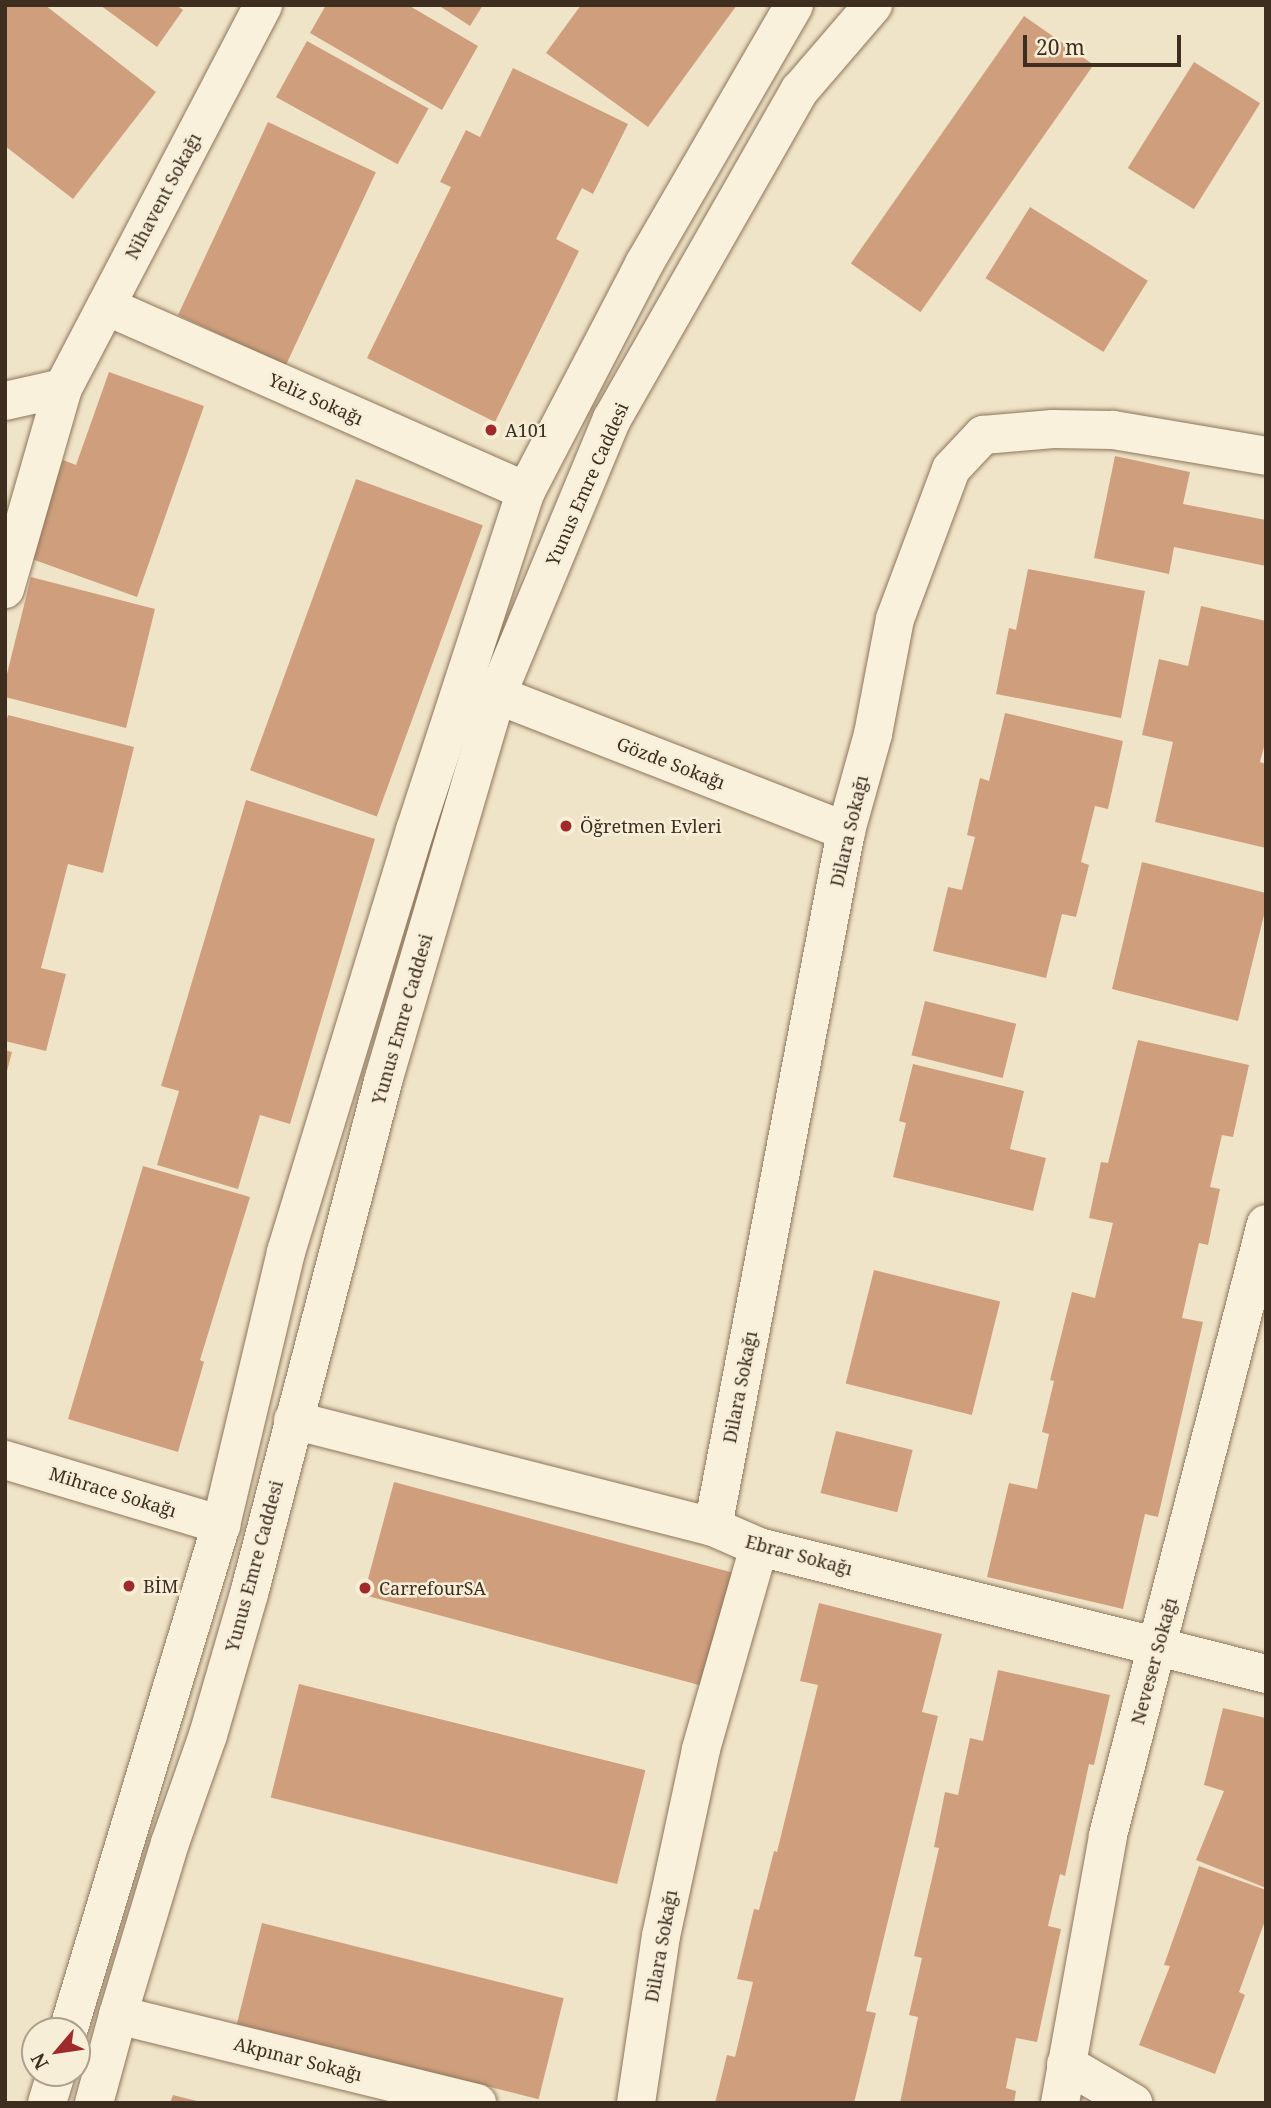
<!DOCTYPE html>
<html>
<head>
<meta charset="utf-8">
<style>
	body { margin:0 }
	#map { position:relative; width:1271px; height:2108px; overflow:hidden; background:#f0e4c8; font-family:"Noto Serif",serif }
	div>[style] { position:absolute }
	.building>* { inset:0; background:#cf9f7d; transform-origin:0 0 }
	.roads { filter:drop-shadow(0 0 2px #8d765c) drop-shadow(0 0 2px #8d765c) }
	.minor>* { height:38px; margin:-19px; padding:0 19px; transform-origin:19px; border-radius:19px; background:#faf1dc }
	.tertiary>* { height:38px; margin:-19px; padding:0 19px; transform-origin:19px; border-radius:19px; background:#faf1dc }
	.dots>* { width:19px; height:19px; translate:-50% -50%; box-sizing:border-box; border:4px solid #f7eed8; border-radius:50% }
	span { translate:-50% -50%; white-space:nowrap; text-align:center; line-height:1.15; -webkit-text-stroke:5px #f7eed8; paint-order:stroke }
	.street-label { font-size:18px; color:#3d2e20 }
	.poi-label { font-size:18px; color:#3d2e20 }
	.left { translate:0 -50%; text-align:left }
	.frame { position:absolute; inset:0; border:7px solid #3d2e20; pointer-events:none }
	.north { position:absolute; left:21px; top:2017px; width:70px; height:70px; box-sizing:border-box; background:#f7eed8; border:2px solid #ada18e; border-radius:50%; rotate:241deg; font-size:19px; font-weight:700; line-height:28px; text-align:center; color:#3d2e20 }
	.north::after { content:''; display:block; margin:auto; width:24px; height:32px; background:#9e2a2b; clip-path:polygon(50% 0,100% 100%,50% 72%,0 100%) }
	.scale { position:absolute; left:1023px; top:35px; width:158px; height:32px; box-sizing:border-box; border:4px solid #3d2e20; border-top:0; padding-left:9px; font-size:21px; line-height:24px; white-space:nowrap; color:#3d2e20; -webkit-text-stroke:5px #f7eed8; paint-order:stroke }
</style>
</head>
<body>
<div id="map">
	<div class="building">
		<div style="clip-path:polygon(5px 5px,45px 5px,156px 92px,73px 199px,5px 146px)"></div>
		<div style="clip-path:polygon(100px 5px,176px 5px,183px 10px,157px 47px)"></div>
		<div style="clip-path:polygon(326px 5px,408px 5px,478px 46px,442px 110px,310px 33px)"></div>
		<div style="clip-path:polygon(438px 5px,483px 5px,470px 26px)"></div>
		<div style="clip-path:polygon(581px 5px,737px 5px,648px 127px,546px 53px)"></div>
		<div style="left:1024px;top:16px;width:85px;height:302px;rotate:35deg"></div>
		<div style="left:307px;top:41px;width:139px;height:64px;rotate:29deg"></div>
		<div style="left:1194px;top:62px;width:78px;height:125px;rotate:32deg"></div>
		<div style="clip-path:polygon(513px 68px,628px 124px,593px 194px,582px 188px,556px 239px,579px 251px,495px 422px,367px 358px,451px 187px,440px 182px,466px 130px,480px 137px)"></div>
		<div style="left:268px;top:122px;width:119px;height:213px;rotate:25deg"></div>
		<div style="left:1030px;top:207px;width:139px;height:84px;rotate:32deg"></div>
		<div style="clip-path:polygon(109px 372px,204px 406px,137px 597px,29px 558px,63px 460px,76px 465px)"></div>
		<div style="clip-path:polygon(1115px 456px,1190px 472px,1183px 504px,1266px 520px,1266px 566px,1174px 547px,1169px 574px,1094px 558px)"></div>
		<div style="left:356px;top:479px;width:135px;height:310px;rotate:20deg"></div>
		<div style="clip-path:polygon(1028px 569px,1145px 591px,1121px 718px,996px 694px,1009px 628px,1016px 630px)"></div>
		<div style="clip-path:polygon(31px 577px,155px 609px,126px 728px,5px 697px,5px 682px)"></div>
		<div style="clip-path:polygon(1201px 606px,1266px 621px,1266px 739px,1260px 762px,1266px 764px,1266px 848px,1155px 822px,1173px 742px,1142px 735px,1159px 659px,1188px 666px)"></div>
		<div style="clip-path:polygon(1005px 713px,1123px 741px,1108px 809px,1095px 806px,1081px 862px,1089px 865px,1076px 917px,1062px 914px,1046px 978px,933px 951px,948px 887px,962px 890px,975px 837px,967px 835px,980px 778px,989px 781px)"></div>
		<div style="clip-path:polygon(8px 715px,134px 747px,103px 873px,68px 864px,41px 968px,66px 974px,46px 1051px,5px 1041px,5px 726px)"></div>
		<div style="clip-path:polygon(246px 800px,375px 839px,290px 1124px,260px 1115px,238px 1189px,157px 1165px,179px 1091px,161px 1086px)"></div>
		<div style="clip-path:polygon(1142px 862px,1266px 893px,1266px 907px,1238px 1021px,1112px 989px)"></div>
		<div style="left:925px;top:1001px;width:94px;height:56px;rotate:14deg"></div>
		<div style="clip-path:polygon(1138px 1040px,1249px 1065px,1233px 1137px,1222px 1135px,1210px 1187px,1220px 1189px,1208px 1245px,1199px 1243px,1182px 1318px,1203px 1322px,1158px 1517px,1145px 1514px,1123px 1609px,987px 1577px,1009px 1483px,1037px 1489px,1049px 1434px,1042px 1432px,1054px 1381px,1050px 1380px,1072px 1292px,1095px 1298px,1113px 1223px,1089px 1218px,1101px 1162px,1108px 1163px)"></div>
		<div style="clip-path:polygon(5px 1050px,12px 1052px,6px 1075px,5px 1075px)"></div>
		<div style="clip-path:polygon(913px 1064px,1024px 1091px,1010px 1149px,1046px 1158px,1033px 1211px,893px 1177px,906px 1123px,899px 1121px)"></div>
		<div style="clip-path:polygon(143px 1166px,250px 1197px,200px 1360px,204px 1362px,178px 1452px,68px 1419px)"></div>
		<div style="left:874px;top:1270px;width:130px;height:117px;rotate:14deg"></div>
		<div style="left:836px;top:1431px;width:79px;height:64px;rotate:14deg"></div>
		<div style="left:394px;top:1482px;width:354px;height:117px;rotate:15deg"></div>
		<div style="clip-path:polygon(819px 1603px,942px 1634px,922px 1712px,938px 1716px,866px 2011px,876px 2013px,854px 2103px,715px 2103px,727px 2055px,735px 2057px,753px 1982px,737px 1979px,754px 1909px,759px 1910px,774px 1851px,777px 1852px,818px 1685px,800px 1681px)"></div>
		<div style="clip-path:polygon(998px 1670px,1110px 1695px,1094px 1765px,1089px 1764px,1065px 1876px,1060px 1874px,1048px 1926px,1061px 1929px,1037px 2042px,1016px 2038px,1006px 2088px,1016px 2091px,1014px 2103px,900px 2103px,918px 2017px,909px 2015px,922px 1958px,914px 1956px,939px 1848px,934px 1847px,945px 1792px,958px 1795px,970px 1738px,983px 1741px)"></div>
		<div style="left:299px;top:1684px;width:357px;height:117px;rotate:14deg"></div>
		<div style="clip-path:polygon(1223px 1708px,1266px 1718px,1266px 1888px,1196px 1860px,1224px 1791px,1204px 1785px)"></div>
		<div style="clip-path:polygon(1199px 1866px,1266px 1890px,1266px 1918px,1239px 1992px,1245px 1995px,1215px 2074px,1139px 2045px,1170px 1966px,1164px 1965px)"></div>
		<div style="left:262px;top:1923px;width:311px;height:104px;rotate:14deg"></div>
		<div style="clip-path:polygon(173px 2095px,201px 2102px,201px 2103px,170px 2103px)"></div>
	</div>
	<div class="roads">
		<div class="minor">
			<div style="left:106px;top:306px;width:459px;rotate:23.8deg"></div>
			<div style="left:5px;top:401px;width:59px;rotate:-12.6deg"></div>
			<div style="left:5px;top:589px;width:209px;rotate:-73.9deg"></div>
			<div style="left:63px;top:388px;width:432px;rotate:-62.4deg"></div>
			<div style="left:497px;top:695px;width:375px;rotate:21.3deg"></div>
			<div style="left:293px;top:1420px;width:433px;rotate:14.3deg"></div>
			<div style="left:713px;top:1527px;width:50px;rotate:23.5deg"></div>
			<div style="left:759px;top:1547px;width:523px;rotate:14.06deg"></div>
			<div style="left:5px;top:1460px;width:226px;rotate:16.7deg"></div>
			<div style="left:713px;top:1527px;width:709px;rotate:-79.18deg"></div>
			<div style="left:846px;top:831px;width:101px;rotate:-74.4deg"></div>
			<div style="left:873px;top:734px;width:117px;rotate:-79.2deg"></div>
			<div style="left:895px;top:619px;width:160px;rotate:-69.5deg"></div>
			<div style="left:951px;top:469px;width:47px;rotate:-46.7deg"></div>
			<div style="left:983px;top:435px;width:70px;rotate:-4.9deg"></div>
			<div style="left:1053px;top:429px;width:60px;rotate:1deg"></div>
			<div style="left:1113px;top:430px;width:155px;rotate:9.6deg"></div>
			<div style="left:118px;top:2015px;width:370px;rotate:13.8deg"></div>
			<div style="left:1066px;top:2064px;width:78px;rotate:30.2deg"></div>
			<div style="left:636px;top:2103px;width:169px;rotate:-81.5deg"></div>
			<div style="left:661px;top:1936px;width:191px;rotate:-77.9deg"></div>
			<div style="left:701px;top:1749px;width:210px;rotate:-74deg"></div>
			<div style="left:1060px;top:2103px;width:272px;rotate:-79.8deg"></div>
			<div style="left:1108px;top:1835px;width:631px;rotate:-75.5deg"></div>
		</div>
		<div class="tertiary">
			<div style="left:68px;top:2031px;width:529px;rotate:-73.18deg"></div>
			<div style="left:221px;top:1525px;width:281px;rotate:-76.6deg"></div>
			<div style="left:286px;top:1252px;width:441px;rotate:-73deg"></div>
			<div style="left:415px;top:830px;width:357px;rotate:-71.9deg"></div>
			<div style="left:526px;top:491px;width:256px;rotate:-62.5deg"></div>
			<div style="left:644px;top:264px;width:299px;rotate:-59.9deg"></div>
			<div style="left:47px;top:2103px;width:31px;rotate:-73deg"></div>
			<div style="left:94px;top:2103px;width:91px;rotate:-74.7deg"></div>
			<div style="left:118px;top:2015px;width:180px;rotate:-73.2deg"></div>
			<div style="left:170px;top:1843px;width:114px;rotate:-70.6deg"></div>
			<div style="left:208px;top:1735px;width:147px;rotate:-73.8deg"></div>
			<div style="left:249px;top:1594px;width:533px;rotate:-75.34deg"></div>
			<div style="left:384px;top:1078px;width:399px;rotate:-73.6deg"></div>
			<div style="left:497px;top:695px;width:299px;rotate:-67.4deg"></div>
			<div style="left:612px;top:419px;width:379px;rotate:-60.3deg"></div>
			<div style="left:800px;top:90px;width:112px;rotate:-49.3deg"></div>
		</div>
	</div>
	<div class="dots">
		<div style="left:491px;top:430px;background:#9e2a2b"></div>
		<div style="left:566px;top:826px;background:#9e2a2b"></div>
		<div style="left:129px;top:1586px;background:#9e2a2b"></div>
		<div style="left:365px;top:1588px;background:#9e2a2b"></div>
	</div>
	<div class="street-label">
		<span style="left:163px;top:196px;rotate:-62deg">Nihavent Sokağı</span>
		<span style="left:316px;top:399px;rotate:24deg">Yeliz Sokağı</span>
		<span style="left:587px;top:484px;rotate:-66deg">Yunus Emre Caddesi</span>
		<span style="left:671px;top:763px;rotate:21deg">Gözde Sokağı</span>
		<span style="left:849px;top:831px;rotate:-77deg">Dilara Sokağı</span>
		<span style="left:402px;top:1019px;rotate:-74deg">Yunus Emre Caddesi</span>
		<span style="left:740px;top:1387px;rotate:-79deg">Dilara Sokağı</span>
		<span style="left:113px;top:1492px;rotate:17deg">Mihrace Sokağı</span>
		<span style="left:799px;top:1555px;rotate:15deg">Ebrar Sokağı</span>
		<span style="left:254px;top:1566px;rotate:-75deg">Yunus Emre Caddesi</span>
		<span style="left:1154px;top:1661px;rotate:-75deg">Neveser Sokağı</span>
		<span style="left:661px;top:1946px;rotate:-80deg">Dilara Sokağı</span>
		<span style="left:298px;top:2059px;rotate:14deg">Akpınar Sokağı</span>
	</div>
	<div class="poi-label">
		<span class="left" style="left:505px;top:430px">A101</span>
		<span class="left" style="left:580px;top:826px">Öğretmen Evleri</span>
		<span class="left" style="left:143px;top:1586px">BİM</span>
		<span class="left" style="left:379px;top:1588px">CarrefourSA</span>
	</div>
	<div class="frame"></div>
	<div class="north">N</div>
	<div class="scale">20 m</div>
</div>
</body>
</html>
